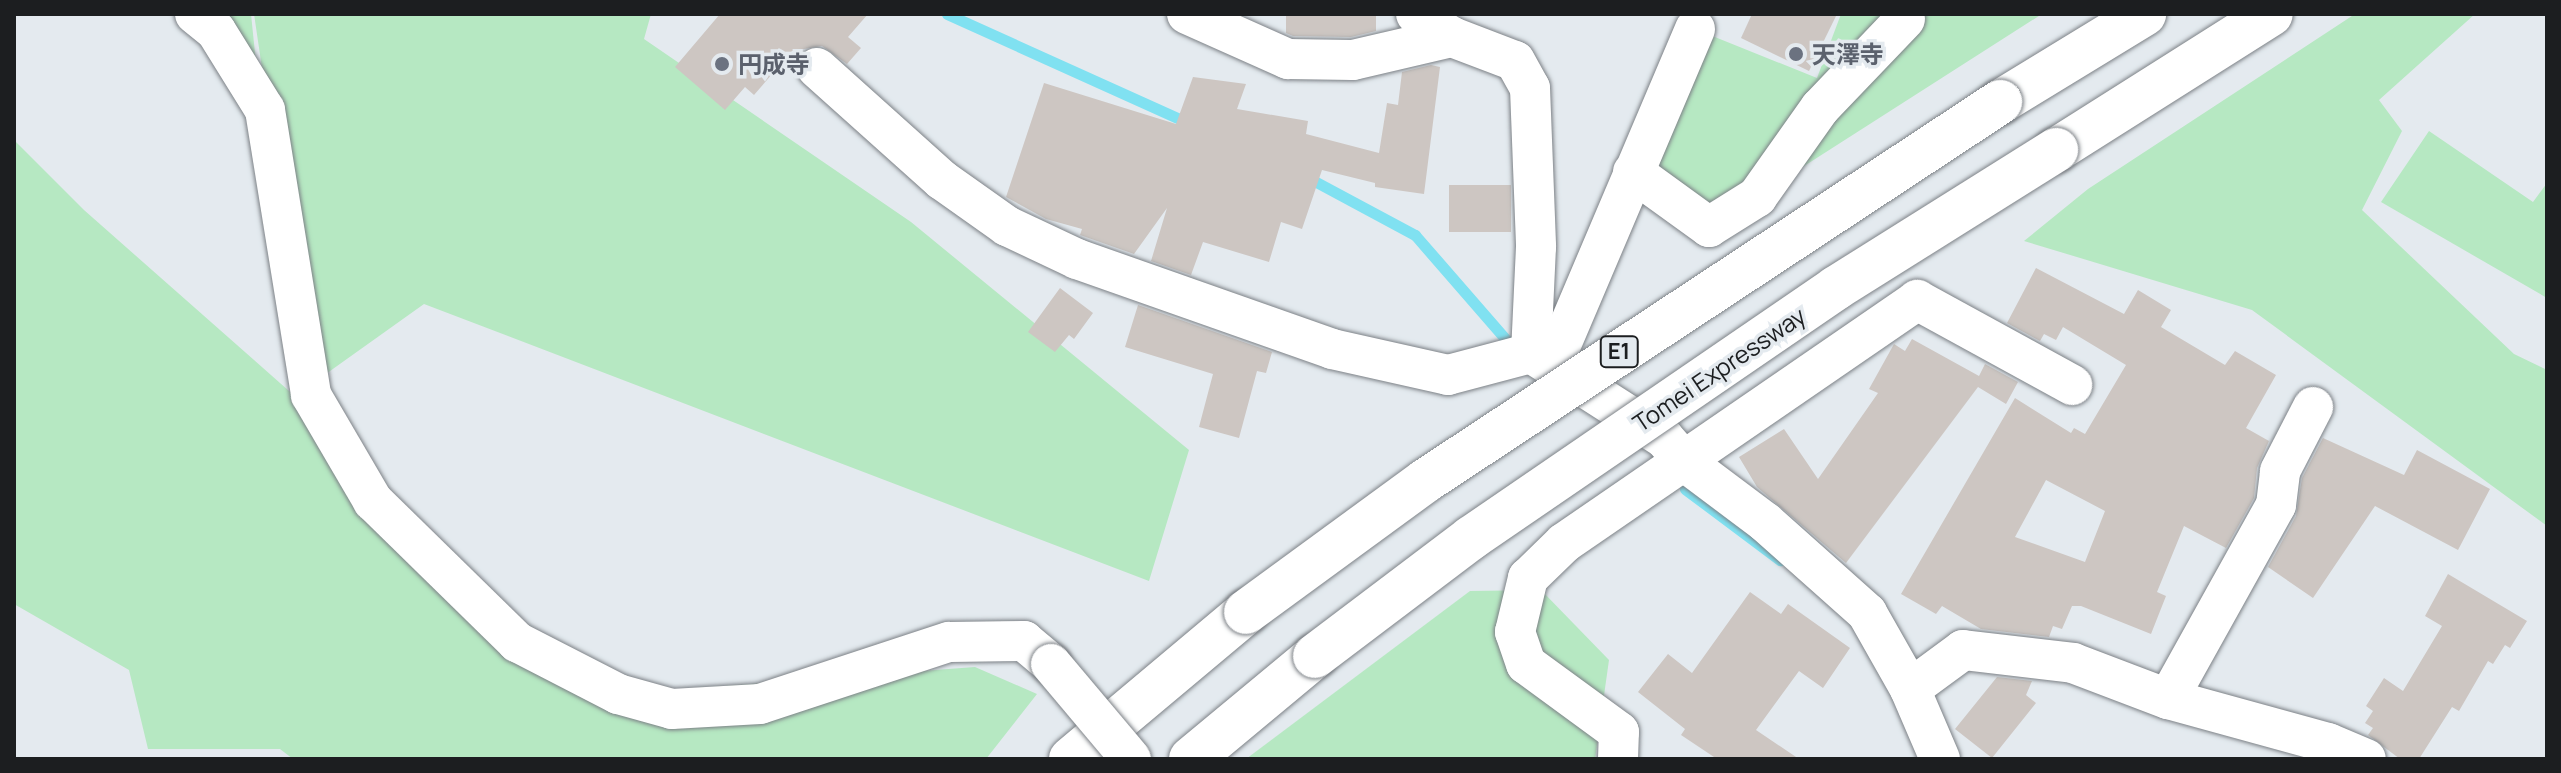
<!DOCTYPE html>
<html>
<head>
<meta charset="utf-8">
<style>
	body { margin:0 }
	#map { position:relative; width:2561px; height:773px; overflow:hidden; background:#e4eaef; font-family:Manrope,"Noto Sans JP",sans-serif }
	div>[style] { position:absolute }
	.green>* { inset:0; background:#b6e8c2 }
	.stream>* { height:11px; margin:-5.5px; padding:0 5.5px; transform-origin:5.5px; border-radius:5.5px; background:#80e1f1 }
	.building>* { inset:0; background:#cdc6c2; transform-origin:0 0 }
	.roads { filter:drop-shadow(0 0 2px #7c8186) drop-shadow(0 0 2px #7c8186) }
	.minor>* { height:40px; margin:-20px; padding:0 20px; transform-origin:20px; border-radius:20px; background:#fff }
	.highway>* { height:44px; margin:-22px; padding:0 22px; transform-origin:22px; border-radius:22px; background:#fff }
	.bridges { filter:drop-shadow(0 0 2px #7c8186) drop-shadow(0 0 2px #7c8186) }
	.minor-bridge>* { height:40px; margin:-20px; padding:0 20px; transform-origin:20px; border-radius:20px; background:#fff }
	.highway-bridge>* { height:44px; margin:-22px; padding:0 22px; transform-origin:22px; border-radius:22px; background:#fff }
	.dots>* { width:22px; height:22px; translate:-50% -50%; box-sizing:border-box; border:4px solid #e4eaef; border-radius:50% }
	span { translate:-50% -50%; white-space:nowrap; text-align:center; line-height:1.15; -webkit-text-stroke:7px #e4eaef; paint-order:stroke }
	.shield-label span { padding:2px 6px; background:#e4eaef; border:2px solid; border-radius:6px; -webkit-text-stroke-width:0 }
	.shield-label { font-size:22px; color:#1c1e20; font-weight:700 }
	.worship-label { font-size:24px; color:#5b616d; font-weight:700 }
	.left { translate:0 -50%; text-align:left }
	.street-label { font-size:24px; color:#1c1e20 }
	.frame { position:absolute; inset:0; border:16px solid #1c1e20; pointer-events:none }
</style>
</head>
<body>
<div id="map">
	<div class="green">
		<div style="clip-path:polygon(194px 14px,251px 14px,260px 102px)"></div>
		<div style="clip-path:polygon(254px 14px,651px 14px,644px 39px,911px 222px,1189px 450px,1149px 581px,424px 304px,309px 386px)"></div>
		<div style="clip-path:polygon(1841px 14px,2042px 14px,1709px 227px,1638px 160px,1695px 29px,1817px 78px)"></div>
		<div style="clip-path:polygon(2355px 14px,2475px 14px,2379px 100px,2402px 131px,2362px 210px,2514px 354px,2547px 370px,2547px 526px,2252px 310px,2024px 241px,2088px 189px)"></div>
		<div style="clip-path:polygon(2429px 131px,2533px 202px,2547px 183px,2547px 298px,2381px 202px)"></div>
		<div style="clip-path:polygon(14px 140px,84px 210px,306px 406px,517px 642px,618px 694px,975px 667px,1037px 694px,986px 759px,293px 759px,280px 749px,148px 749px,129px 670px,14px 604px)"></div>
		<div style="clip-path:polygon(1541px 590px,1609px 660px,1595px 759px,1246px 759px,1470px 591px)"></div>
	</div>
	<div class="stream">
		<div style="left:947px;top:14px;width:268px;rotate:24.3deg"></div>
		<div style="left:1305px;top:176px;width:125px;rotate:28.2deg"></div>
		<div style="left:1415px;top:235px;width:143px;rotate:49deg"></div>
		<div style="left:1685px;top:489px;width:119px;rotate:36.8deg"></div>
	</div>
	<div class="building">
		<div style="clip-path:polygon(720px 14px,868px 14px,848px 37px,861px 48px,847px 64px,822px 46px,792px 51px,754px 95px,745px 87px,725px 110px,675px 67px)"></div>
		<div style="clip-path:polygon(1286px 14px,1376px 14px,1376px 31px,1351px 37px,1293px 36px,1286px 33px)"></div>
		<div style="clip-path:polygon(1752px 14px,1837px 14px,1809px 71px,1741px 38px)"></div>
		<div style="clip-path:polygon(1431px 65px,1440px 67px,1424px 194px,1375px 187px,1375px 183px,1322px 170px,1302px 229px,1281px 222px,1269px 262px,1203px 242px,1191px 275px,1151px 261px,1167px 208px,1134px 254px,1080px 235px,1082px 229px,1046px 219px,1006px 197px,1044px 83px,1176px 124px,1193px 77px,1246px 84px,1237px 109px,1308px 121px,1306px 134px,1379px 153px,1387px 103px,1398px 105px,1402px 72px)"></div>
		<div style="left:1449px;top:185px;width:62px;height:47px"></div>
		<div style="clip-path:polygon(evenodd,2036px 268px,2124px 314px,2138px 290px,2171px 310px,2161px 327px,2225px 365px,2235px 351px,2276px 375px,2246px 428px,2269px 441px,2257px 468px,2254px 498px,2226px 548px,2184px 526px,2157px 592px,2166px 596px,2151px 634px,2081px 606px,2072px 606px,2062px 629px,2053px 626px,2049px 637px,1981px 629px,1942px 606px,1936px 614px,1901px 594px,2015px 398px,2071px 433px,2074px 428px,2085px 434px,2126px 365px,2063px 327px,2056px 340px,2044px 334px,2040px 341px,2007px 323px,2036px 268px,2046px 480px,2105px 511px,2085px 562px,2015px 537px,2046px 480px)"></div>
		<div style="clip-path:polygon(1060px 288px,1093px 313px,1074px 339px,1069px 335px,1055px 352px,1028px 332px)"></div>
		<div style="clip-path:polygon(1138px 305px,1272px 352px,1266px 373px,1257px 371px,1239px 438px,1199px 427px,1213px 374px,1125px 347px)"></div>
		<div style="clip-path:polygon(1912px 339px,1979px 376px,1985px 364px,2018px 382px,2006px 404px,1978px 387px,1846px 563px,1757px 487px,1739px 457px,1784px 429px,1818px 479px,1878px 393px,1869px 389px,1894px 344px,1905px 351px)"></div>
		<div style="clip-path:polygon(2323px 438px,2404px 475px,2417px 450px,2490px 489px,2458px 550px,2375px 506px,2313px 598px,2268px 567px,2296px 516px,2302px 478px)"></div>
		<div style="clip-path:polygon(2448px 574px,2527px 621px,2510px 648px,2505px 645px,2493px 664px,2488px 661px,2459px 711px,2452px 707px,2419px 759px,2400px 759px,2368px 735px,2373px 728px,2365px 723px,2373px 711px,2366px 706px,2384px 678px,2403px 691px,2442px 626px,2425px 616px)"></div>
		<div style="clip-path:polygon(1750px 592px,1781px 614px,1788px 604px,1850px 648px,1823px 688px,1799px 671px,1756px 730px,1799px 759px,1717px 759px,1681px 735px,1685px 729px,1638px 692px,1668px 654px,1692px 673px)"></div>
		<div style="clip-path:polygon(1997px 677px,2032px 681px,2026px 695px,2036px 703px,1992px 758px,1955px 729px)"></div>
	</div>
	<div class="roads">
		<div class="minor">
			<div style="left:195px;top:14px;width:27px;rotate:39deg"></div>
			<div style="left:216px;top:31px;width:93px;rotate:58.2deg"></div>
			<div style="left:265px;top:110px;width:289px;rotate:80.8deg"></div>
			<div style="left:311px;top:395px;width:123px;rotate:59.7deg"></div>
			<div style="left:373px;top:501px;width:202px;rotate:44.4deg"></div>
			<div style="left:517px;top:642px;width:114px;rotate:27.2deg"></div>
			<div style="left:618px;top:694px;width:56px;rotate:15.5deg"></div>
			<div style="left:672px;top:709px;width:88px;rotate:-3.3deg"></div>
			<div style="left:760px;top:704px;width:199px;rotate:-18.2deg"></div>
			<div style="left:949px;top:642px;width:75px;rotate:-0.8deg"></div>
			<div style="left:1024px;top:641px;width:35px;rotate:40deg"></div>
			<div style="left:1187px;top:14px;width:111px;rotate:24deg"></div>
			<div style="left:1288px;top:59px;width:65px;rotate:0.9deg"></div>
			<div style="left:1353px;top:60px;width:102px;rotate:-13.1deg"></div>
			<div style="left:1416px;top:14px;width:43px;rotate:32.6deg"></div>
			<div style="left:1452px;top:37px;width:67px;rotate:20.9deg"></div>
			<div style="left:1515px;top:61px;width:31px;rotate:61deg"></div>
			<div style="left:1530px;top:88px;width:159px;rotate:87.8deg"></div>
			<div style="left:1536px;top:247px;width:106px;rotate:92.7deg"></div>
			<div style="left:817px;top:68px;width:168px;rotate:41.9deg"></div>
			<div style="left:942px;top:180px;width:80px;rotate:35.3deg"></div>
			<div style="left:1007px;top:226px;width:77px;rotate:25.2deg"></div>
			<div style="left:1077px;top:259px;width:270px;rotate:19.4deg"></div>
			<div style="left:1332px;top:349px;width:119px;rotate:12.6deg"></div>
			<div style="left:1448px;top:375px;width:86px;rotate:-14.8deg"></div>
			<div style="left:1531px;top:353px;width:158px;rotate:32.6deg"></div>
			<div style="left:1664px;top:438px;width:32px;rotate:49deg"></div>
			<div style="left:1685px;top:462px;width:100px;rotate:36.9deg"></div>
			<div style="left:1765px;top:522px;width:137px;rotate:41.7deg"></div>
			<div style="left:1867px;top:613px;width:87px;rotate:60.5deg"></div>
			<div style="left:1910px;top:689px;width:76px;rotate:66.8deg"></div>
			<div style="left:1633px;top:172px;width:94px;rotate:35.9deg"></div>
			<div style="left:1709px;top:227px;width:57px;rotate:-32deg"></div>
			<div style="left:1757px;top:197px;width:109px;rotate:-54.7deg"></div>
			<div style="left:1820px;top:108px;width:123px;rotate:-46.3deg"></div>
			<div style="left:1552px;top:366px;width:366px;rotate:-67deg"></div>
			<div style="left:1910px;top:689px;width:66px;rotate:-36.3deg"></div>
			<div style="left:1963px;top:650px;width:111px;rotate:6.7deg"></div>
			<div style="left:2073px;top:663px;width:102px;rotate:20.8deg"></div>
			<div style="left:2168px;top:699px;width:166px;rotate:15.4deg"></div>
			<div style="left:2328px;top:743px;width:41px;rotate:22.8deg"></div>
			<div style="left:2168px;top:699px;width:222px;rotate:-60.9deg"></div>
			<div style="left:2276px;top:505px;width:34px;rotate:-83deg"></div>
			<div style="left:2280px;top:471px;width:72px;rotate:-62.7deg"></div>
			<div style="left:1618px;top:759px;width:27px;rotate:-88deg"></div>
			<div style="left:1619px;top:732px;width:115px;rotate:-143.8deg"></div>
			<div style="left:1526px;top:664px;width:34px;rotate:-109deg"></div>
			<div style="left:1515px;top:632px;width:56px;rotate:-76.5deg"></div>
			<div style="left:1528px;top:578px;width:50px;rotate:-44.2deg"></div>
			<div style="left:1564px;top:543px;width:429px;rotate:-34.5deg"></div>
			<div style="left:1917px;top:300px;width:177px;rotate:28.7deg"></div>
		</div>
		<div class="highway">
			<div style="left:2000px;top:102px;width:169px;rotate:-31.4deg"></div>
			<div style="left:2056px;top:150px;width:254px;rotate:-32.3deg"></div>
			<div style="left:1071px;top:759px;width:229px;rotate:-40deg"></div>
			<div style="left:1191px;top:759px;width:161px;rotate:-39.7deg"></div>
		</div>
	</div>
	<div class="bridges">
		<div class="minor-bridge">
			<div style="left:1051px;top:664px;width:124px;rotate:49.9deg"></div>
		</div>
		<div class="highway-bridge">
			<div style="left:1246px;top:612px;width:222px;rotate:-36.2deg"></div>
			<div style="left:1425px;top:481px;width:689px;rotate:-33.39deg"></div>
			<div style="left:1315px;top:656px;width:196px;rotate:-37.1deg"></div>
			<div style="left:1471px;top:538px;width:442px;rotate:-34.4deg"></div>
			<div style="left:1836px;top:288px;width:260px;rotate:-32.1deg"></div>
		</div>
	</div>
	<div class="dots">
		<div style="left:1796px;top:54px;background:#6b7280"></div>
		<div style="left:722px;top:64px;background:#6b7280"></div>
	</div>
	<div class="shield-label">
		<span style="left:1619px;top:352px">E1</span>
	</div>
	<div class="worship-label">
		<span class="left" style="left:1812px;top:54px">天澤寺</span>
		<span class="left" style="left:738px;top:64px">円成寺</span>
	</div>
	<div class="street-label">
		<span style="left:1719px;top:369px;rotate:-34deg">Tomei Expressway</span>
	</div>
	<div class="frame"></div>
</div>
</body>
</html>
